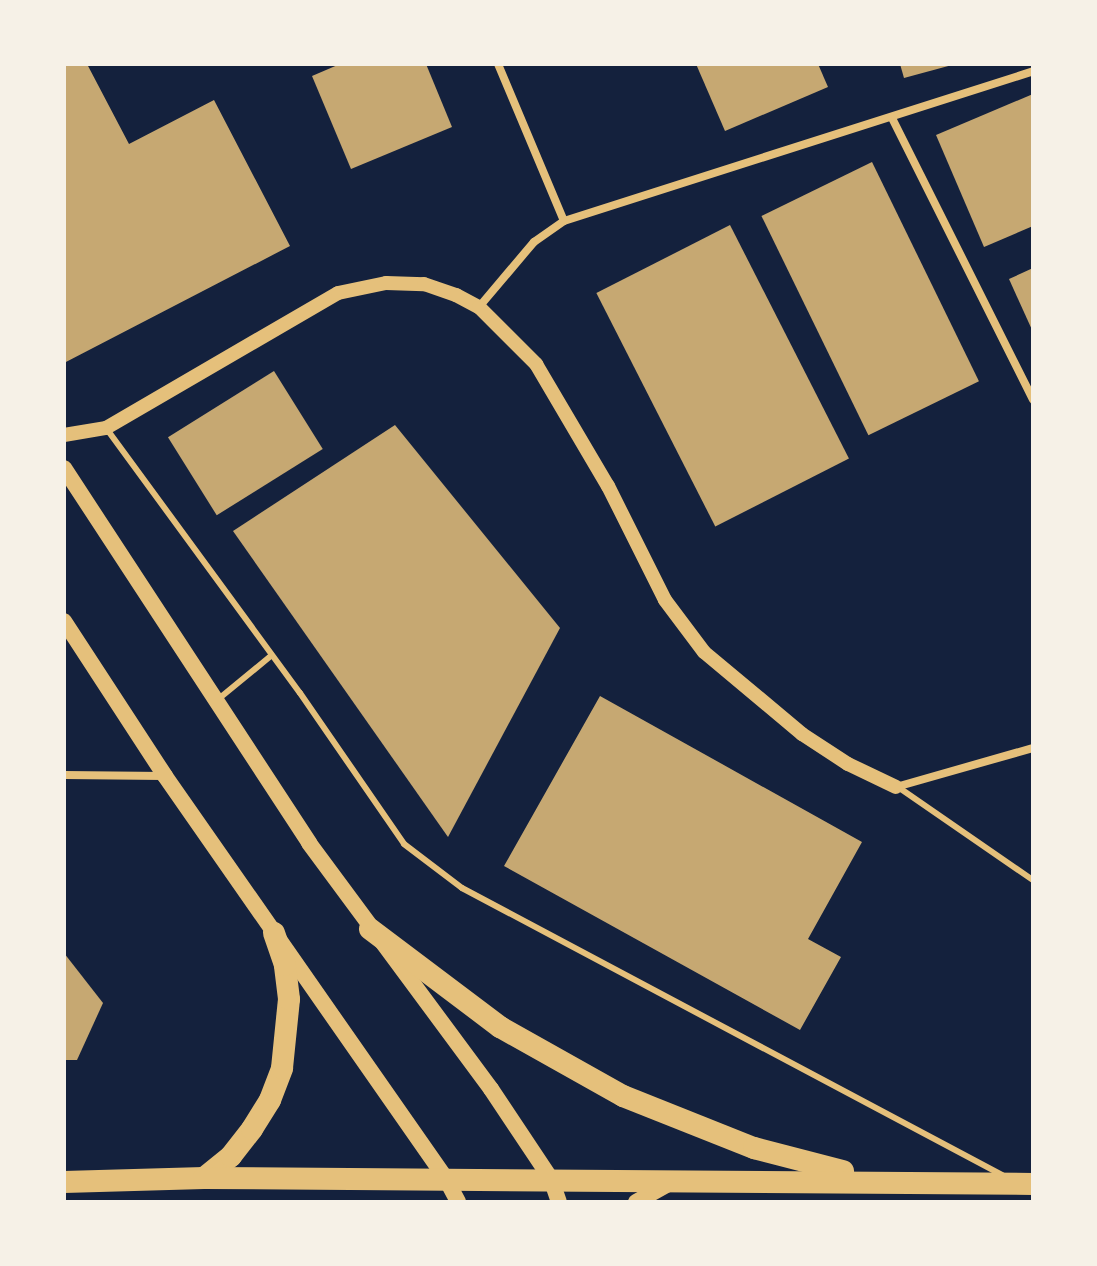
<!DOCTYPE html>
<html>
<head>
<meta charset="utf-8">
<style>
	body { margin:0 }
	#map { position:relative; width:1097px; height:1266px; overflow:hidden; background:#14213d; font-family:"Fira Sans",sans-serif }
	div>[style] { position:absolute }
	.building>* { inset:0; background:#c6a872; transform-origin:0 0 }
	.service>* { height:6px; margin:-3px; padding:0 3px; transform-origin:3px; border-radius:3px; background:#e5c07b }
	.minor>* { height:8px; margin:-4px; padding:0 4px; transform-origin:4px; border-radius:4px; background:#e5c07b }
	.tertiary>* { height:14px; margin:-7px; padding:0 7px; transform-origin:7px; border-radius:7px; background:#e5c07b }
	.secondary>* { height:16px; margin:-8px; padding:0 8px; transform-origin:8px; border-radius:8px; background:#e5c07b }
	.trunk>* { height:22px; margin:-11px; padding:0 11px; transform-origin:11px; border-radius:11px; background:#e5c07b }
	span { translate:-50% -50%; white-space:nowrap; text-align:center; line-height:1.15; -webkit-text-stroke:6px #f6f1e7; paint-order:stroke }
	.frame { position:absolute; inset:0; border:66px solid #f6f1e7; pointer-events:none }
</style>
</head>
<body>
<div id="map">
	<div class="building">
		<div style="clip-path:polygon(64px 64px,87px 64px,129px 144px,214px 100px,290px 246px,64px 363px)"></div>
		<div style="clip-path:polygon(340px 64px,426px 64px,452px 127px,351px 169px,312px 76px)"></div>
		<div style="clip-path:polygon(696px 64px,818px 64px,828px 87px,725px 131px)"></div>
		<div style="clip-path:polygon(900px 64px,952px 64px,952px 65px,904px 78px)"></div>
		<div style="clip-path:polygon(1033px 94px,1033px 226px,984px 247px,936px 135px)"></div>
		<div style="left:872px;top:162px;width:244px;height:123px;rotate:64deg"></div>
		<div style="left:730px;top:225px;width:262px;height:150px;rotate:63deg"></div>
		<div style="clip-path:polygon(1033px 268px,1033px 332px,1009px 279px)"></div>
		<div style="left:274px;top:371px;width:92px;height:125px;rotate:58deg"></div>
		<div style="clip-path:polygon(395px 425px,560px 628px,448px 837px,233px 531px)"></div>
		<div style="clip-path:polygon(600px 696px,862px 842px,808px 939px,841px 957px,800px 1030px,504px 866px)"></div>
		<div style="clip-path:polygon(64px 953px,103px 1003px,77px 1060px,64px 1060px)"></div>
	</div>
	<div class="service">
		<div style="left:106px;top:428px;width:328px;rotate:53.8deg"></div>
		<div style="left:300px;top:693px;width:183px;rotate:55.4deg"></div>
		<div style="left:404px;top:844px;width:73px;rotate:37.2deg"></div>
		<div style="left:462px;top:888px;width:612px;rotate:27.99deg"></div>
		<div style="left:216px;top:701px;width:72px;rotate:-39.4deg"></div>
		<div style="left:898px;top:787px;width:164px;rotate:34.6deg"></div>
	</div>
	<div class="minor">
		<div style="left:498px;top:64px;width:170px;rotate:67.2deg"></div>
		<div style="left:892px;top:118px;width:315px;rotate:63.4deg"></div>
		<div style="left:479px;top:307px;width:85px;rotate:-49.8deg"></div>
		<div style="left:534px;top:242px;width:37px;rotate:-35deg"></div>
		<div style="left:564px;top:221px;width:492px;rotate:-17.7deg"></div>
		<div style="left:64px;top:775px;width:100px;rotate:0.6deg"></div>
		<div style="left:896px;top:787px;width:142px;rotate:-15.9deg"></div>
	</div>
	<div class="tertiary">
		<div style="left:64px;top:435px;width:43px;rotate:-9.5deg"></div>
		<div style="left:106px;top:428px;width:268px;rotate:-30.2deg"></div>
		<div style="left:338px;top:293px;width:49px;rotate:-11.8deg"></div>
		<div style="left:386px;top:283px;width:38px;rotate:2deg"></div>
		<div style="left:424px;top:284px;width:34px;rotate:19deg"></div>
		<div style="left:456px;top:295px;width:26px;rotate:28deg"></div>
		<div style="left:479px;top:307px;width:81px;rotate:45deg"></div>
		<div style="left:536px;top:364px;width:142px;rotate:59.5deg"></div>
		<div style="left:608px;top:486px;width:127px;rotate:63.4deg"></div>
		<div style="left:665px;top:600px;width:65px;rotate:53.1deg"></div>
		<div style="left:704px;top:652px;width:128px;rotate:39.9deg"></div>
		<div style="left:802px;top:734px;width:55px;rotate:33.1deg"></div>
		<div style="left:848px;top:764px;width:53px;rotate:25.6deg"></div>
	</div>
	<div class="secondary">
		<div style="left:64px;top:468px;width:448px;rotate:56.8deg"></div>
		<div style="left:309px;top:843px;width:306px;rotate:53.5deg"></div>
		<div style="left:491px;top:1089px;width:108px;rotate:56.3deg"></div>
		<div style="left:551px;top:1179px;width:24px;rotate:71deg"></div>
		<div style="left:64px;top:621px;width:185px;rotate:56.9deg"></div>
		<div style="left:165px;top:776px;width:491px;rotate:55.1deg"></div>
		<div style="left:446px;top:1179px;width:26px;rotate:62deg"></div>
		<div style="left:636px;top:1202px;width:41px;rotate:-29.1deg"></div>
	</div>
	<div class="trunk">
		<div style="left:370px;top:929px;width:163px;rotate:37deg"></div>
		<div style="left:500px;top:1027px;width:141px;rotate:29.3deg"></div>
		<div style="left:623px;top:1096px;width:141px;rotate:21.7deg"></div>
		<div style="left:754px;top:1148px;width:92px;rotate:14.5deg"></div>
		<div style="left:204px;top:1178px;width:35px;rotate:-39deg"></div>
		<div style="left:231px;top:1156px;width:34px;rotate:-52deg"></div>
		<div style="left:252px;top:1129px;width:34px;rotate:-58deg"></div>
		<div style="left:270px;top:1100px;width:34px;rotate:-69deg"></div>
		<div style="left:282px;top:1068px;width:69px;rotate:-84.2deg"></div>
		<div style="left:289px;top:999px;width:34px;rotate:-97deg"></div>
		<div style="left:285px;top:965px;width:34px;rotate:-109deg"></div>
		<div style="left:64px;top:1182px;width:140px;rotate:-1.6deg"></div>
		<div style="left:204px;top:1178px;width:829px;rotate:0.41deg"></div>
	</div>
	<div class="frame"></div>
</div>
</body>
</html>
